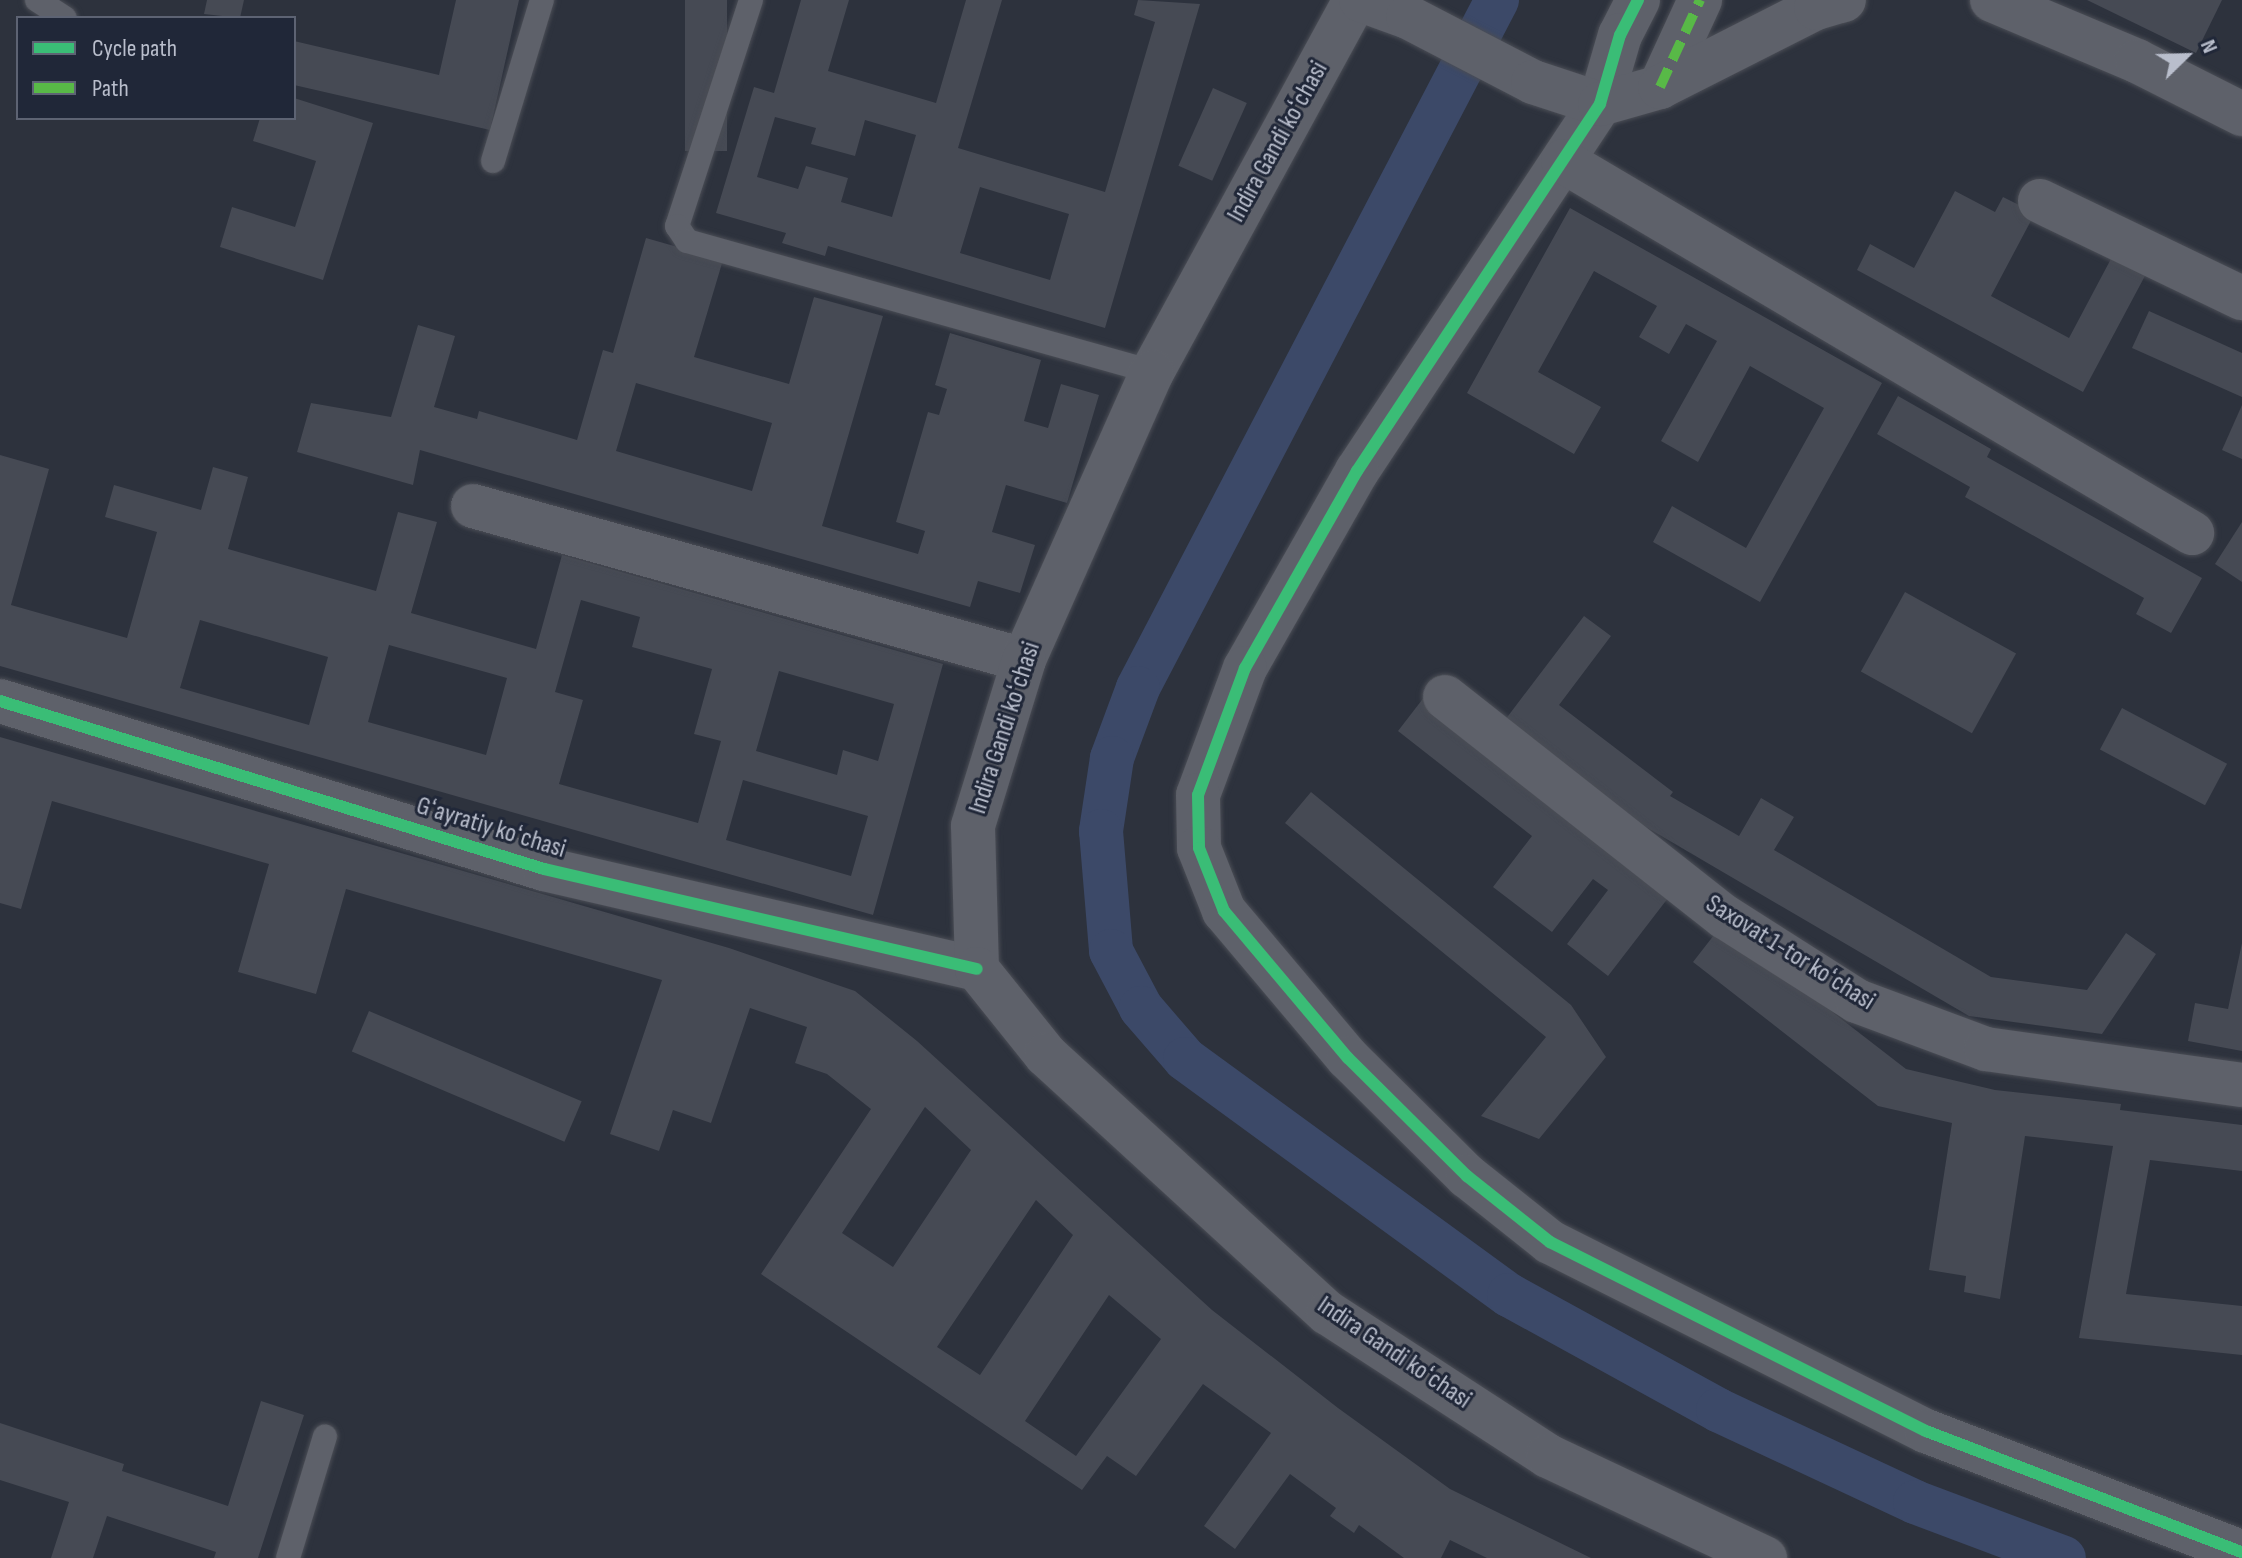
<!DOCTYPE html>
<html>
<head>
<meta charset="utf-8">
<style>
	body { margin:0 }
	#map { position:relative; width:2242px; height:1558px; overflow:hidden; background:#2d323d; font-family:"Sofia Sans Condensed",sans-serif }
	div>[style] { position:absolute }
	.canal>* { height:44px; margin:-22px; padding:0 22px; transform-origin:22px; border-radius:22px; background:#3c4968 }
	.building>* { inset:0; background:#464a54; transform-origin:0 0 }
	.roads { filter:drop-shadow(0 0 2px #4a4d55) drop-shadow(0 0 2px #4a4d55) }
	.service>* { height:24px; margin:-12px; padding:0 12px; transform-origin:12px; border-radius:12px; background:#5e616a }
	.minor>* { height:44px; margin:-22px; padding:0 22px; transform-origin:22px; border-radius:22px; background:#5e616a }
	.tertiary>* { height:44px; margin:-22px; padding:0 22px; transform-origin:22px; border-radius:22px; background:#5e616a }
	.quiet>* { height:10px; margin-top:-5px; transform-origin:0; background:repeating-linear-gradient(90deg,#58b947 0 20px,transparent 0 30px) }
	.cycleway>* { height:12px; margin:-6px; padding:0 6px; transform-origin:6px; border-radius:6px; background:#3abd76 }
	span { translate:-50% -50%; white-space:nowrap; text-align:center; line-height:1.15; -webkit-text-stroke:6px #202738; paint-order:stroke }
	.street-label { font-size:26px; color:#b9becc }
	.legend { position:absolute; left:16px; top:16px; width:280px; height:104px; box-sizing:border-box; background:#202738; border:2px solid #5d6373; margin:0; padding:10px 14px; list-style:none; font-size:24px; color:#b9becc }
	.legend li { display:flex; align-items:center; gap:16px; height:40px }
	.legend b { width:40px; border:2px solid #5d6373 }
	.north { position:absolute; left:2146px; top:16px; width:80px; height:80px; -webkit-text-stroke:6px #202738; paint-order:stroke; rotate:67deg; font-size:22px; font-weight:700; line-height:32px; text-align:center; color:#b9becc }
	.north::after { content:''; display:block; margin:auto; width:28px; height:36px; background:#b9becc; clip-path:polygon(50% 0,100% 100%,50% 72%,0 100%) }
</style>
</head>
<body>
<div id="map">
	<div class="canal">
		<div style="left:1497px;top:0;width:776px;rotate:117.56deg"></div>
		<div style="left:1138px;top:688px;width:75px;rotate:110.4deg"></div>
		<div style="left:1112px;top:758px;width:74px;rotate:98.6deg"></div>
		<div style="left:1101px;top:831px;width:120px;rotate:85.2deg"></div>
		<div style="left:1111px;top:951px;width:64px;rotate:62.2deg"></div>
		<div style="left:1141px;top:1008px;width:67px;rotate:49.2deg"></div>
		<div style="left:1185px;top:1059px;width:401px;rotate:36.1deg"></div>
		<div style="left:1509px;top:1295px;width:239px;rotate:28.8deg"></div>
		<div style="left:1718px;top:1410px;width:217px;rotate:25deg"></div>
		<div style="left:1915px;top:1502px;width:159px;rotate:20.6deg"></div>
	</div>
	<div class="building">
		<div style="clip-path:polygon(207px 0,244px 0,240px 18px,204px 14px)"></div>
		<div style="clip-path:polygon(456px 0,519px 0,490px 130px,294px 85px,294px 41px,439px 75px)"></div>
		<div style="left:685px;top:0;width:42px;height:151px"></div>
		<div style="clip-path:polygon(evenodd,801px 0,849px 0,828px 71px,936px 103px,966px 0,1002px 0,958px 148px,1105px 192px,1155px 22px,1134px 15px,1138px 0,1200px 4px,1105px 328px,828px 246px,825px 256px,782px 243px,786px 233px,716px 213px,754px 87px,774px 93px,801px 0,775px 117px,816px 128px,811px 144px,855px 156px,865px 120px,916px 135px,892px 217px,841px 202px,848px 178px,806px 166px,798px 189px,757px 177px,775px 117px,801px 0,980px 187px,1069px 214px,1050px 280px,960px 253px,980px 187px)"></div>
		<div style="clip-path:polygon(2087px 0,2222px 0,2196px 53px)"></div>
		<div style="left:1213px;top:88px;width:37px;height:85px;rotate:24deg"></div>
		<div style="clip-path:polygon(294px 98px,373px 123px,323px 280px,220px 247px,232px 207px,295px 227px,316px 161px,253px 141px,260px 118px,294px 118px)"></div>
		<div style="clip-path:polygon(1955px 191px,1995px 212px,2003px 197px,2035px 213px,1991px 296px,2069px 338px,2113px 255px,2146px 274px,2083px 392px,1857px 270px,1870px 244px,1914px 268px)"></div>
		<div style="clip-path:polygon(1570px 208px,1882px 383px,1760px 602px,1653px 542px,1672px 506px,1746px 548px,1824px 408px,1750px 366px,1698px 462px,1661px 441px,1717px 341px,1686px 324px,1669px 354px,1639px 337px,1657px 306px,1594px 271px,1538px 372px,1601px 407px,1574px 454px,1467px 393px)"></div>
		<div style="clip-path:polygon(evenodd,646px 238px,723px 260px,694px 357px,789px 384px,814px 297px,883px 316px,822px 526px,918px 554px,925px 531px,896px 522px,928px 412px,939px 415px,947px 389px,935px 385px,950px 333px,1041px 360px,1024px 421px,1048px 428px,1061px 384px,1099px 395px,1067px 503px,1006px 485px,992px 532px,1035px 545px,1020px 593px,978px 581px,970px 607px,420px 450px,413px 485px,297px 452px,311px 403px,391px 417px,418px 325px,455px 336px,434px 407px,477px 419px,479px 411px,577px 440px,603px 350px,613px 353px,646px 238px,636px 383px,772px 423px,752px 491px,616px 451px,636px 383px)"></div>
		<div style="clip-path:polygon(2149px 311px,2242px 353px,2242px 397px,2132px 348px)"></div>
		<div style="clip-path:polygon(1898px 396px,1991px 449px,1987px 457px,2202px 578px,2171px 633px,2136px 614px,2144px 598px,1965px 497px,1970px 487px,1877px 434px)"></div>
		<div style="clip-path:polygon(2242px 405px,2242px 459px,2222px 450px)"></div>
		<div style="clip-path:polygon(evenodd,0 455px,49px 469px,11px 605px,127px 638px,157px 532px,105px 517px,114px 485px,201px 510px,213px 467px,248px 477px,228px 549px,376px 591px,398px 512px,437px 522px,411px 613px,536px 649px,562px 555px,943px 664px,873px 915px,0 666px,0 455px,581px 600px,640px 617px,632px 647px,712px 669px,694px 734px,721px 741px,698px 823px,559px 784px,583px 700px,555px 692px,581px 600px,0 455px,200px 620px,328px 657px,309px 725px,180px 688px,200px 620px,0 455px,389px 645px,507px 678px,486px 755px,368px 722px,389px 645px,0 455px,779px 671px,894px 704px,878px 761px,843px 750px,837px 775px,756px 751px,779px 671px,0 455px,743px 780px,868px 816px,851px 876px,726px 840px,743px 780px)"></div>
		<div style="clip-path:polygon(2242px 522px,2242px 582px,2215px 564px)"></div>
		<div style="left:1905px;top:592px;width:127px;height:91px;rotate:29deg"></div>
		<div style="clip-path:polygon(1584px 616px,1611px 636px,1559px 705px,1673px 792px,1670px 796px,1739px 836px,1761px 798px,1794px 817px,1774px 850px,1991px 977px,2087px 990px,2126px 933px,2156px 954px,2102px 1034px,1969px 1016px,1646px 827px,1505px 720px)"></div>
		<div style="clip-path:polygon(1425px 696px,1675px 889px,1608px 976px,1567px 944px,1608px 890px,1593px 879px,1552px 932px,1493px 887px,1532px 836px,1398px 731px)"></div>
		<div style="left:2122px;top:708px;width:119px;height:47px;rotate:28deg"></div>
		<div style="clip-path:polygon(evenodd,0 737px,729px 948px,855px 991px,917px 1041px,1212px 1310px,1338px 1408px,1450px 1489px,1591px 1558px,1487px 1558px,1450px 1540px,1441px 1558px,1404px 1558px,1359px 1525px,1354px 1533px,1330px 1516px,1336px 1508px,1290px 1474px,1235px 1549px,1204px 1526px,1271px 1433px,1203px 1384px,1136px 1476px,1107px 1456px,1082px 1490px,761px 1274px,871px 1109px,827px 1074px,795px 1063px,807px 1027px,750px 1008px,711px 1123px,673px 1110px,659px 1151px,610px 1134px,662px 980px,346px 889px,316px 994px,238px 972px,269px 864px,52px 801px,21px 909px,0 903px,0 737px,925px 1107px,971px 1150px,893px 1267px,842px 1233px,925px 1107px,0 737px,1036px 1200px,1073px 1235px,980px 1375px,937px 1347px,1036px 1200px,0 737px,1109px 1295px,1161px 1339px,1076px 1456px,1025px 1421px,1109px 1295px)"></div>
		<div style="clip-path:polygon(1311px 792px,1571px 1005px,1606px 1057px,1539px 1139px,1481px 1116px,1546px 1037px,1285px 823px)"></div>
		<div style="clip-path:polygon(1721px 926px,1906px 1069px,1995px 1090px,2121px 1104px,2120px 1110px,2242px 1125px,2242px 1171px,2150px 1160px,2126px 1294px,2242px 1306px,2242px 1355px,2079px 1338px,2113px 1146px,2025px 1136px,2000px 1299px,1964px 1292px,1966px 1276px,1929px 1270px,1952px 1123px,1878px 1106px,1693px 962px)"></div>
		<div style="clip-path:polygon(2242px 943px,2242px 1051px,2188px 1041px,2195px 1003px,2228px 1009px)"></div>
		<div style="left:369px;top:1011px;width:231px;height:44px;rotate:23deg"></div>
		<div style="clip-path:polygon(261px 1401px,304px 1415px,258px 1558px,214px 1558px,216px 1552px,107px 1516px,93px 1558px,51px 1558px,69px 1502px,0 1480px,0 1423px,124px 1464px,122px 1471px,228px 1506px)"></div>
	</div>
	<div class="roads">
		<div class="service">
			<div style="left:37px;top:0;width:33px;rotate:33deg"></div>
			<div style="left:751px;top:0;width:238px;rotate:108.1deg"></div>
			<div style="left:677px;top:226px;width:18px;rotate:56deg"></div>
			<div style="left:687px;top:241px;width:483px;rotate:15.7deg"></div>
			<div style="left:493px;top:161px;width:168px;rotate:-73.1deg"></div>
			<div style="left:288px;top:1558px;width:127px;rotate:-73.1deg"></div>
		</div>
		<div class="minor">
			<div style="left:1638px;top:0;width:39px;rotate:117deg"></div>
			<div style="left:1620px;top:35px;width:72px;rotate:106.2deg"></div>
			<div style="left:1600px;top:104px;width:440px;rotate:123.5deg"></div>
			<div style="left:1357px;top:471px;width:227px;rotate:119.6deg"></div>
			<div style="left:1245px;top:668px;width:135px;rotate:110.3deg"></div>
			<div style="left:1198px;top:795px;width:53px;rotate:88.9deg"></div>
			<div style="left:1199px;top:848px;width:68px;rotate:68.4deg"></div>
			<div style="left:1224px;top:911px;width:192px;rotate:49.9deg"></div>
			<div style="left:1348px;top:1058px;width:168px;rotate:44.8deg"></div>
			<div style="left:1467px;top:1176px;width:106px;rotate:38.5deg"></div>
			<div style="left:1550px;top:1242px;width:421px;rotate:26.7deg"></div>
			<div style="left:1926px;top:1431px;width:338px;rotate:21deg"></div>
			<div style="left:1660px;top:87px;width:96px;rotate:-65.3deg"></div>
			<div style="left:1563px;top:161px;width:731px;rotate:30.6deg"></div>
			<div style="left:2040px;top:201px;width:224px;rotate:25.7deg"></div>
			<div style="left:473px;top:506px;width:572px;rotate:15.62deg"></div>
			<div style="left:1445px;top:697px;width:356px;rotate:38.2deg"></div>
			<div style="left:1725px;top:917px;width:156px;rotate:32.5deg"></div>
			<div style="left:1857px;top:1001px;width:138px;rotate:20.4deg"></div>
			<div style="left:1986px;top:1049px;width:259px;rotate:8deg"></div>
			<div style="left:0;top:701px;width:569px;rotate:17.16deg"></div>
			<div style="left:544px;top:869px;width:444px;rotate:13deg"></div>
		</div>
		<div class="tertiary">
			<div style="left:1355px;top:0;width:424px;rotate:118.6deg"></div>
			<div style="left:1152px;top:372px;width:315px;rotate:114deg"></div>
			<div style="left:1024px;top:660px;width:174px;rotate:107.1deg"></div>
			<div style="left:973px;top:826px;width:143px;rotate:88.4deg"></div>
			<div style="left:977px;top:969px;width:110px;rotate:51.3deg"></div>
			<div style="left:1046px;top:1055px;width:382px;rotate:42.5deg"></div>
			<div style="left:1328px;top:1313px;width:262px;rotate:33deg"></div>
			<div style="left:1548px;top:1456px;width:240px;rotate:25.2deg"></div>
			<div style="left:1361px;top:0;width:50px;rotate:19.9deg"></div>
			<div style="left:1408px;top:17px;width:141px;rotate:27.5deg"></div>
			<div style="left:1533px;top:82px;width:71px;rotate:18.2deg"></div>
			<div style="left:1600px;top:104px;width:62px;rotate:-15.8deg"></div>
			<div style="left:1660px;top:87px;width:175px;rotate:-26.9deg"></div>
			<div style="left:1816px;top:8px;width:29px;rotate:-16deg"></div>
			<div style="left:1992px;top:0;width:157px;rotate:22.8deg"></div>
			<div style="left:2137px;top:61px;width:118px;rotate:26.8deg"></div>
		</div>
	</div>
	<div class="quiet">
		<div style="left:1660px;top:87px;width:96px;rotate:-65.3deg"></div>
	</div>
	<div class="cycleway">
		<div style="left:1638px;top:0;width:39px;rotate:117deg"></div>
		<div style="left:1620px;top:35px;width:72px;rotate:106.2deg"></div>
		<div style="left:1600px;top:104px;width:440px;rotate:123.5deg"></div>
		<div style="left:1357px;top:471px;width:227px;rotate:119.6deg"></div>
		<div style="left:1245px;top:668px;width:135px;rotate:110.3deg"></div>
		<div style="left:1198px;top:795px;width:53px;rotate:88.9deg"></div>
		<div style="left:1199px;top:848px;width:68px;rotate:68.4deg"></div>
		<div style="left:1224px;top:911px;width:192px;rotate:49.9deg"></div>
		<div style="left:1348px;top:1058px;width:168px;rotate:44.8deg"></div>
		<div style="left:1467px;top:1176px;width:106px;rotate:38.5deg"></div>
		<div style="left:1550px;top:1242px;width:421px;rotate:26.7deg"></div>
		<div style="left:1926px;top:1431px;width:338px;rotate:21deg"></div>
		<div style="left:0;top:701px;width:569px;rotate:17.16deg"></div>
		<div style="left:544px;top:869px;width:444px;rotate:13deg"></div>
	</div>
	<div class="street-label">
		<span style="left:1278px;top:142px;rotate:-61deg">Indira Gandi koʻchasi</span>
		<span style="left:1005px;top:728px;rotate:-72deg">Indira Gandi koʻchasi</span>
		<span style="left:491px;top:828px;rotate:17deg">Gʻayratiy koʻchasi</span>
		<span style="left:1790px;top:953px;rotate:32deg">Saxovat 1-tor koʻchasi</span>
		<span style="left:1394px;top:1353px;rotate:34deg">Indira Gandi koʻchasi</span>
	</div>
	<ul class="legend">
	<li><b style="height:10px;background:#3abd76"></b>Cycle path</li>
	<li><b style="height:10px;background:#58b947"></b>Path</li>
	</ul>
	<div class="north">N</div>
</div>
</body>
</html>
